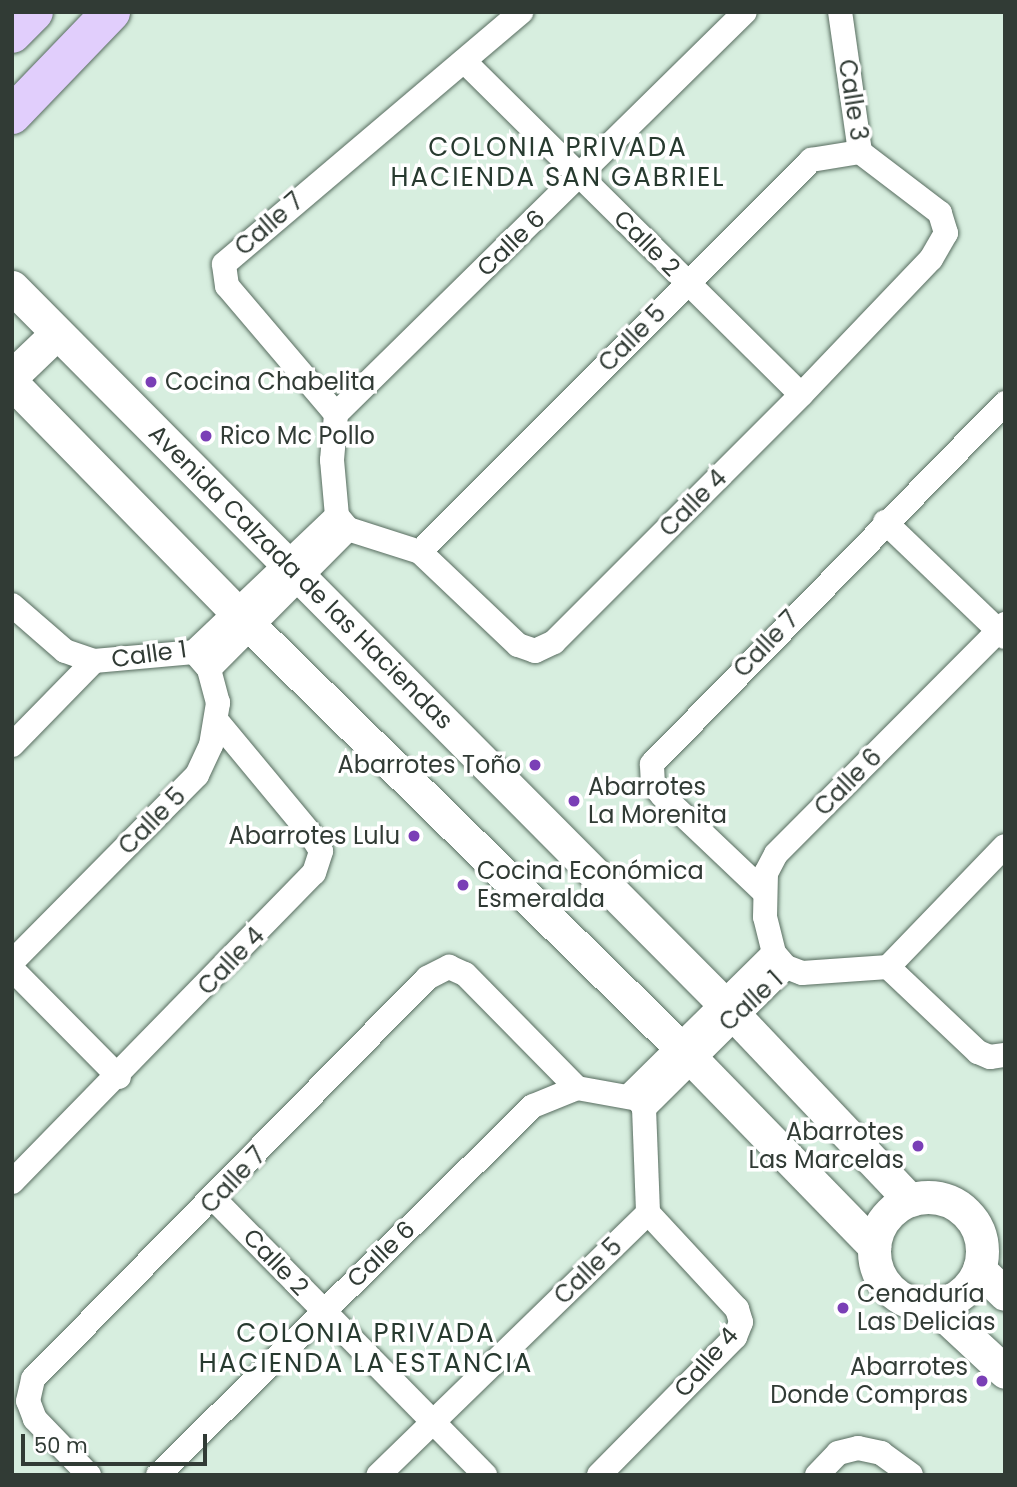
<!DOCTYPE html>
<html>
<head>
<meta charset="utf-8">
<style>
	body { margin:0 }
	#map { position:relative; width:1017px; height:1487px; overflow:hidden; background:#d7eedf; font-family:Poppins,sans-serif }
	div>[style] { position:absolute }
	.roads { filter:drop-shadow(0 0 2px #576c5f) drop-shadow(0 0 2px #576c5f) }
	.street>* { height:24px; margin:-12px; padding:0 12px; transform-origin:12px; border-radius:12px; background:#fff }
	.secondary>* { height:33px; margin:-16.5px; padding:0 16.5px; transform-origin:16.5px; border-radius:16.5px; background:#fff }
	.secondary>.ring { margin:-16.5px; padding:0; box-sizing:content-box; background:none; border:33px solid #fff; border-radius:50% }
	.primary>* { height:38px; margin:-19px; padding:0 19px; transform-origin:19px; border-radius:19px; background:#e1cefc }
	.dots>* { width:19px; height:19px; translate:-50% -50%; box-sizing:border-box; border:4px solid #fff; border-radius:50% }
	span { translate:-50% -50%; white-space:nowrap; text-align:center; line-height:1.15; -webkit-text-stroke:7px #fff; paint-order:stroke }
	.street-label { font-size:24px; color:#313b35 }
	.poi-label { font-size:24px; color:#313b35 }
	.left { translate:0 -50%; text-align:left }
	.right { translate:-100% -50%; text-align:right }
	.neighbourhood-label { font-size:26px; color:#273a2f; letter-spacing:2px }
	.frame { position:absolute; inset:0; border:14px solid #313b35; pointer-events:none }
	.scale { position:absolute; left:21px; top:1434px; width:186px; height:32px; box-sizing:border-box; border:4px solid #313b35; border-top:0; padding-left:9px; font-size:21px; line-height:24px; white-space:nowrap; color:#313b35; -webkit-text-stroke:5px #fff; paint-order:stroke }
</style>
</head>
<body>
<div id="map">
	<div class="roads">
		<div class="street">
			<div style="left:464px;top:61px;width:474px;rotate:44.7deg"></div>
			<div style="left:336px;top:414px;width:573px;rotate:-44.51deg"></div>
			<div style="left:885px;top:522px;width:166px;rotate:43.8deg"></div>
			<div style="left:348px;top:529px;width:76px;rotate:17.7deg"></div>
			<div style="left:420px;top:552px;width:135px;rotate:43.5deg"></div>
			<div style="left:518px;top:645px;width:18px;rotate:19deg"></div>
			<div style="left:535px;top:651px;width:21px;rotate:-25deg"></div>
			<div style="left:554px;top:642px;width:349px;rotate:-45deg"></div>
			<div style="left:801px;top:395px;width:188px;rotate:-46.3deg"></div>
			<div style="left:931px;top:259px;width:30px;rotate:-60deg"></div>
			<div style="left:946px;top:233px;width:21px;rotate:-107deg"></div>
			<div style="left:940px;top:213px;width:101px;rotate:-142.7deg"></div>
			<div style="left:860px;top:152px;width:141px;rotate:-98.1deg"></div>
			<div style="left:348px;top:529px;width:17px;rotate:-130deg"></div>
			<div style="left:337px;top:516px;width:56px;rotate:-95.1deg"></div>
			<div style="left:332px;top:460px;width:46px;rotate:-85deg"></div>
			<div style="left:336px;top:414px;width:168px;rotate:-130.4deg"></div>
			<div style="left:227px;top:286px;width:22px;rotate:-98deg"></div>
			<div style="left:224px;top:264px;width:390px;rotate:-40.3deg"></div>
			<div style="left:420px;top:552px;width:554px;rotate:-45.07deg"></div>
			<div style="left:811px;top:160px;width:50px;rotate:-9.3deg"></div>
			<div style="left:12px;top:605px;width:70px;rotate:41deg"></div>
			<div style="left:65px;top:651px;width:31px;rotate:19deg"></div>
			<div style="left:94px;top:661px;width:100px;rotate:-5.1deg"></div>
			<div style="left:194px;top:652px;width:197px;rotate:-43.6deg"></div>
			<div style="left:209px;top:669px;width:197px;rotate:-45.2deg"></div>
			<div style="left:12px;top:745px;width:117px;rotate:-45.7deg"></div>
			<div style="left:763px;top:891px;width:139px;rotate:-136.5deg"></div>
			<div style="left:662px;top:795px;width:13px;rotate:-132deg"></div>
			<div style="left:653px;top:785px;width:21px;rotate:-93deg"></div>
			<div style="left:652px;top:764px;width:505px;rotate:-45.64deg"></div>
			<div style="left:12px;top:962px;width:263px;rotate:-45.3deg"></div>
			<div style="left:197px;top:775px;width:33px;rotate:-65deg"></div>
			<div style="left:211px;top:745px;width:43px;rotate:-80.5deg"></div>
			<div style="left:218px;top:703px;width:35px;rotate:-105deg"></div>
			<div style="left:209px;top:669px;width:23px;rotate:-131deg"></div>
			<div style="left:888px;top:967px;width:86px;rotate:176deg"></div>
			<div style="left:802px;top:973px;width:17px;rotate:-159deg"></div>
			<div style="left:786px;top:967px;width:18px;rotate:-131deg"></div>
			<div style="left:774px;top:953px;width:37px;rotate:-104deg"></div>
			<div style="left:765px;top:917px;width:44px;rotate:-88.7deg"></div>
			<div style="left:766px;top:873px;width:21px;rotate:-62deg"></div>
			<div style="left:776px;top:854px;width:325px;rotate:-45.1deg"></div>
			<div style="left:888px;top:967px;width:168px;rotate:-46deg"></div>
			<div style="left:888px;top:967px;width:124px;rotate:43.4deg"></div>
			<div style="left:978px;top:1052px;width:13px;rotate:23deg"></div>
			<div style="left:990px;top:1057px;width:15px;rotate:-8deg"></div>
			<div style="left:12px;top:969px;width:152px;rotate:45.3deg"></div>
			<div style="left:630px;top:1095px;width:202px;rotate:-44.6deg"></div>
			<div style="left:644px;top:1108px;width:200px;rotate:-44.8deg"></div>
			<div style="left:12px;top:1182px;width:432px;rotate:-45.7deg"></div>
			<div style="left:314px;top:873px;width:23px;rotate:-72deg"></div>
			<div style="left:321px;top:851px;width:22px;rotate:-122deg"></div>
			<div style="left:309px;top:832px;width:144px;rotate:-129.7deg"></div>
			<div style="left:214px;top:1199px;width:387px;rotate:45.5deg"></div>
			<div style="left:89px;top:1475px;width:78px;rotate:-134deg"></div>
			<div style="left:35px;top:1419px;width:19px;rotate:-111deg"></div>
			<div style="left:28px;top:1401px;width:23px;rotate:-77deg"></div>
			<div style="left:33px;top:1379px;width:562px;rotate:-45.5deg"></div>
			<div style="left:427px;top:978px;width:25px;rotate:-27deg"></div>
			<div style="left:449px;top:967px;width:17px;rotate:24deg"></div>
			<div style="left:465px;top:974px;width:160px;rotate:45.5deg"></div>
			<div style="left:158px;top:1475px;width:526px;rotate:-44.54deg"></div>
			<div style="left:533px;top:1106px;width:48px;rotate:-22.2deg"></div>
			<div style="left:577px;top:1088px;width:62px;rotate:10.2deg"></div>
			<div style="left:638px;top:1099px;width:11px;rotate:56deg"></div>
			<div style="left:644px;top:1108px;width:105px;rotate:87.8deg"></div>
			<div style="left:648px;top:1213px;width:376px;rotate:135.8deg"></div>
			<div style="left:599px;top:1475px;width:194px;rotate:-45.4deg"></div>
			<div style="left:735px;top:1337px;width:16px;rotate:-68deg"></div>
			<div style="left:741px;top:1322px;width:14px;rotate:-107deg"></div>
			<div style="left:737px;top:1309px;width:131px;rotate:-132.8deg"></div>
			<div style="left:817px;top:1475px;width:30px;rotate:-46deg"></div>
			<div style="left:838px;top:1453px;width:21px;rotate:-14deg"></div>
			<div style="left:858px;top:1448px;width:24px;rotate:12deg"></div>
			<div style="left:881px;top:1453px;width:37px;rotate:36deg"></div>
		</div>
		<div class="secondary">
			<div style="left:12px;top:287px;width:1008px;rotate:45.2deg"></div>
			<div style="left:722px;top:1002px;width:273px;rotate:46.5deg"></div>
			<div style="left:12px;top:376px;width:62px;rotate:-43.7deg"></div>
			<div style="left:12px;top:383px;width:319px;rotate:45.6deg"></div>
			<div style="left:235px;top:611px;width:637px;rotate:44.43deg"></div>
			<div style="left:690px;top:1057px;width:264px;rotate:45.8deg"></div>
			<div class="ring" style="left:874px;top:1197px;width:75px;height:75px"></div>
			<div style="left:979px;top:1269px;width:36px;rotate:44deg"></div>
			<div style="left:933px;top:1305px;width:98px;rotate:42.9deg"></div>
		</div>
		<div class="primary">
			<div style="left:12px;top:34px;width:31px;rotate:-45deg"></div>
			<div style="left:12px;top:115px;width:143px;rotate:-46.1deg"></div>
		</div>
	</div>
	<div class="dots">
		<div style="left:151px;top:382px;background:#7a3fb6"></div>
		<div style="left:206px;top:436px;background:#7a3fb6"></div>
		<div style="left:535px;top:765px;background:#7a3fb6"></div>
		<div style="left:574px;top:801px;background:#7a3fb6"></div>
		<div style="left:414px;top:836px;background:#7a3fb6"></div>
		<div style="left:463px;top:885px;background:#7a3fb6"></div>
		<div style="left:918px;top:1146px;background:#7a3fb6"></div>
		<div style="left:843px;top:1308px;background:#7a3fb6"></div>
		<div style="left:982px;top:1381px;background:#7a3fb6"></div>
	</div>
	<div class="street-label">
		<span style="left:853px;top:100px;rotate:81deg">Calle 3</span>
		<span style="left:269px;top:224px;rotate:-41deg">Calle 7</span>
		<span style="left:511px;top:243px;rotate:-44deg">Calle 6</span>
		<span style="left:647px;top:243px;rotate:45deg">Calle 2</span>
		<span style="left:632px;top:338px;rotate:-45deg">Calle 5</span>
		<span style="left:693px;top:503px;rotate:-45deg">Calle 4</span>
		<span style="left:301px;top:577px;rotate:45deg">Avenida Calzada de las Haciendas</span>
		<span style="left:766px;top:644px;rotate:-46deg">Calle 7</span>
		<span style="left:149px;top:654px;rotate:-8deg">Calle 1</span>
		<span style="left:848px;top:782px;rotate:-45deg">Calle 6</span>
		<span style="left:152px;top:821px;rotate:-45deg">Calle 5</span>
		<span style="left:231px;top:961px;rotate:-46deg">Calle 4</span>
		<span style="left:751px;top:1001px;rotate:-42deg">Calle 1</span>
		<span style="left:233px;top:1180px;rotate:-46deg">Calle 7</span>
		<span style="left:381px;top:1254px;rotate:-44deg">Calle 6</span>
		<span style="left:276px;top:1262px;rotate:46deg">Calle 2</span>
		<span style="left:588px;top:1271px;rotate:-44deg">Calle 5</span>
		<span style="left:706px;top:1362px;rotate:-49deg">Calle 4</span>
	</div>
	<div class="poi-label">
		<span class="left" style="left:165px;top:382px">Cocina Chabelita</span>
		<span class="left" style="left:220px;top:436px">Rico Mc Pollo</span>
		<span class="right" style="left:521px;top:765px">Abarrotes Toño</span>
		<span class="left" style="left:588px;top:801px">Abarrotes<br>La Morenita</span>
		<span class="right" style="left:400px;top:836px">Abarrotes Lulu</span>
		<span class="left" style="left:477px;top:885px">Cocina Económica<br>Esmeralda</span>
		<span class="right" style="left:904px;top:1146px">Abarrotes<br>Las Marcelas</span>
		<span class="left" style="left:857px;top:1308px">Cenaduría<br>Las Delicias</span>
		<span class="right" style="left:968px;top:1381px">Abarrotes<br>Donde Compras</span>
	</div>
	<div class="neighbourhood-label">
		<span style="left:558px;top:163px">COLONIA PRIVADA<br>HACIENDA SAN GABRIEL</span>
		<span style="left:366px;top:1349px">COLONIA PRIVADA<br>HACIENDA LA ESTANCIA</span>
	</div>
	<div class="frame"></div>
	<div class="scale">50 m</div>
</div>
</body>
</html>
